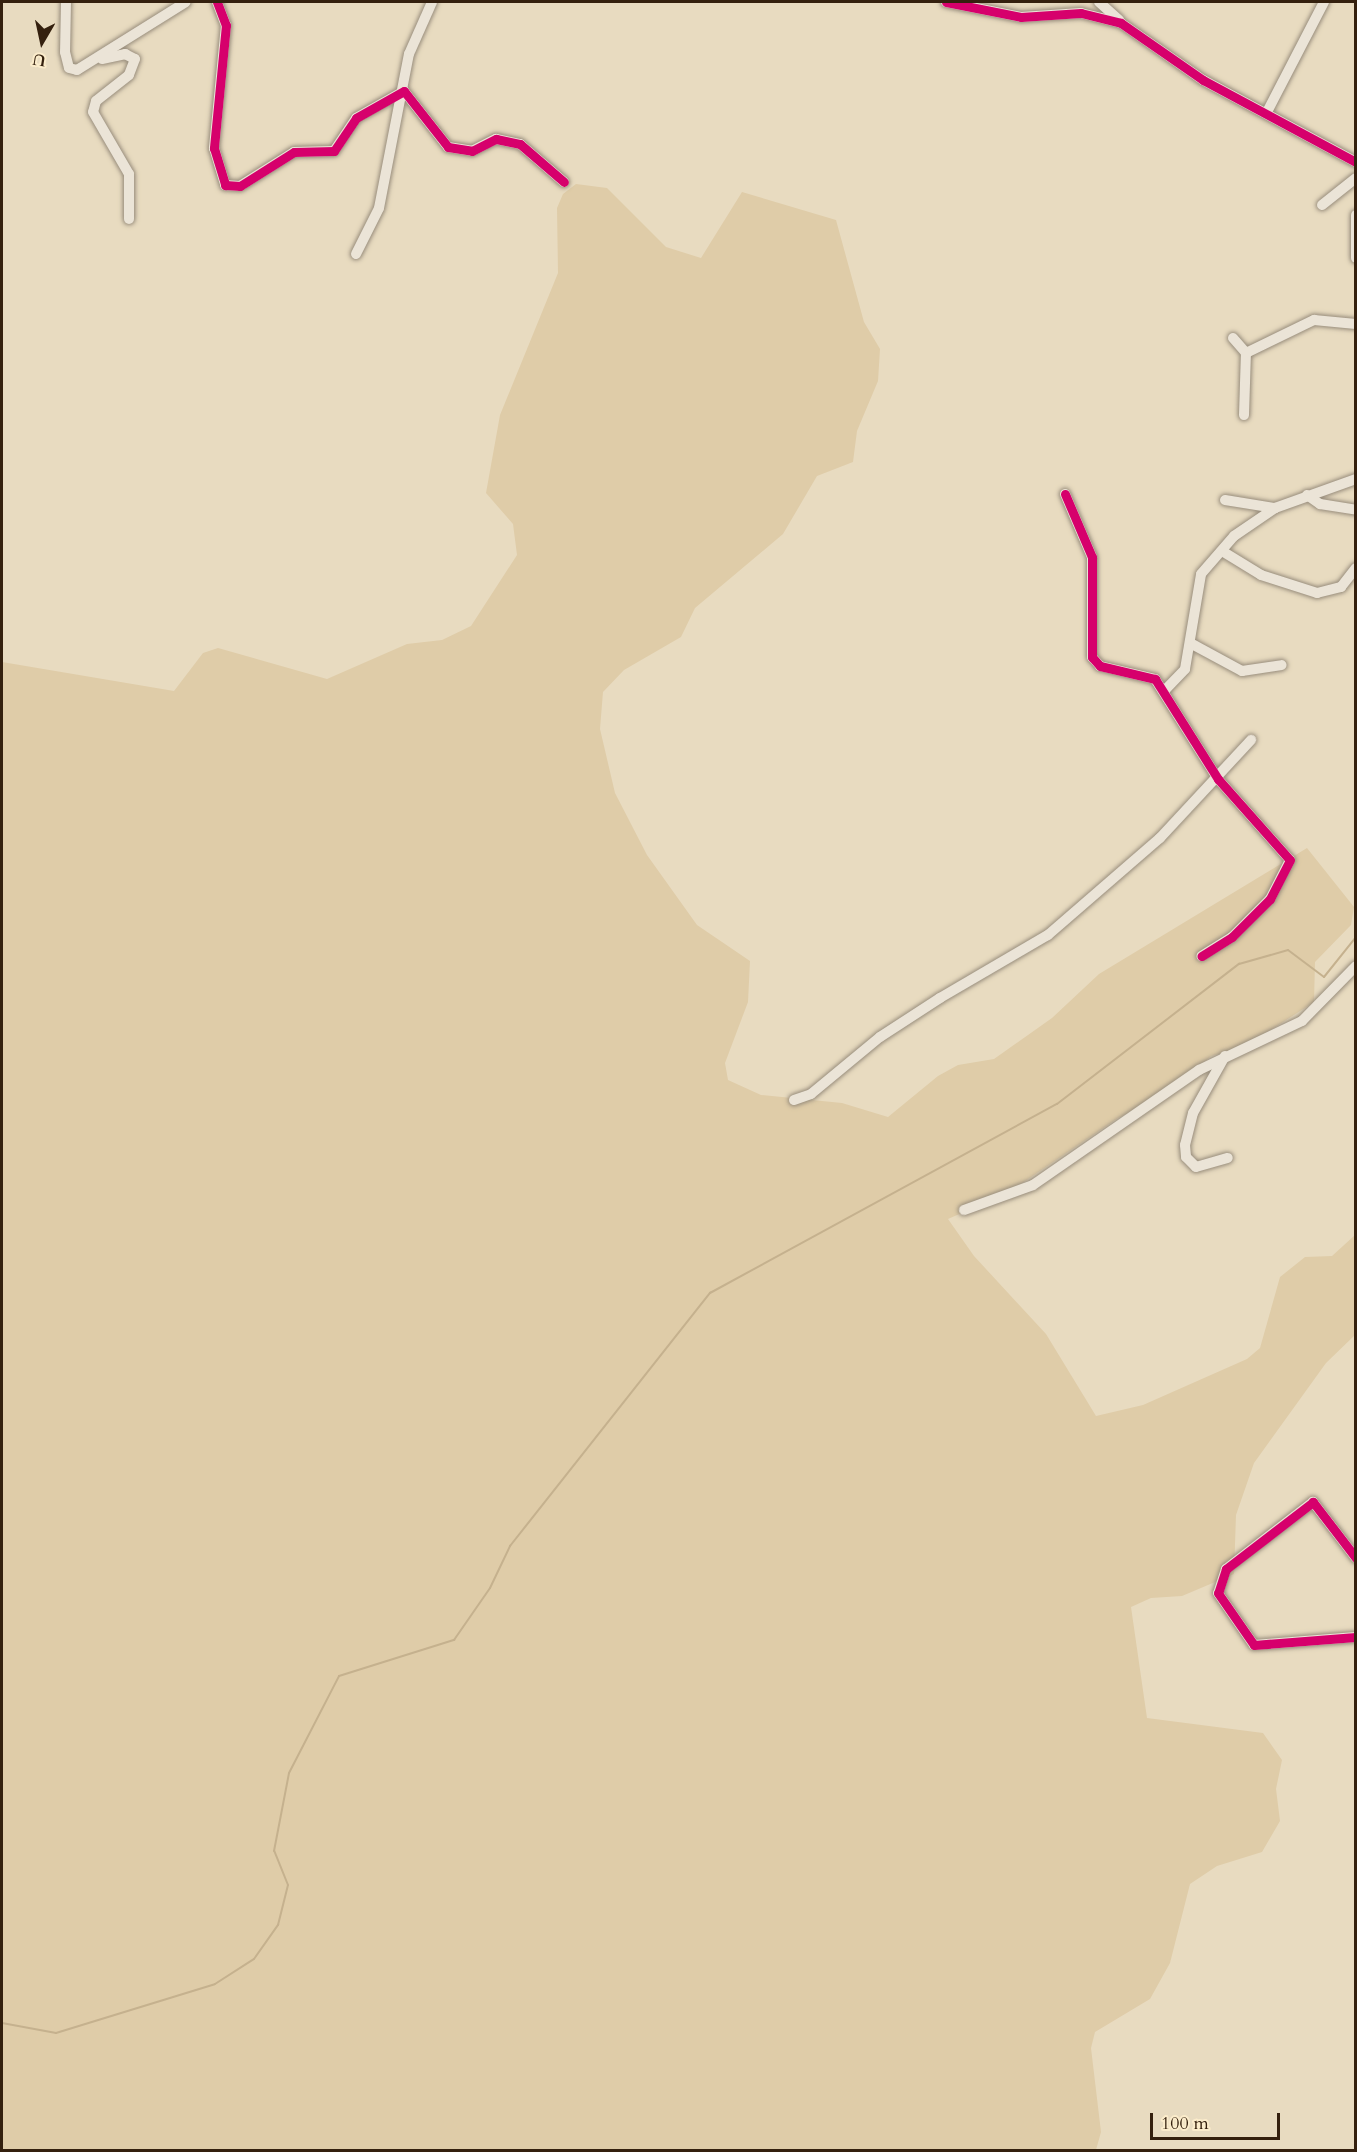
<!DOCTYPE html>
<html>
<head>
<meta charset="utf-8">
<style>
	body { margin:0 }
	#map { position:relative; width:1357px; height:2152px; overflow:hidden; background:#e8dbc0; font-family:Cardo,serif }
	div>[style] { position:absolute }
	.green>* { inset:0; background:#dfcca8 }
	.stream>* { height:2px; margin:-1px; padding:0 1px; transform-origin:1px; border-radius:1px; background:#c5b18e }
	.roads { filter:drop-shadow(0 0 2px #988d7c) drop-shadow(0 0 2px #988d7c) }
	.minor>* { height:10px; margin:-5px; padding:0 5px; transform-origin:5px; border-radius:5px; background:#ebe4d7 }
	.cycleway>* { height:9px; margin:-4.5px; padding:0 4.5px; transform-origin:4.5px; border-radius:4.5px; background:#d6006c }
	span { translate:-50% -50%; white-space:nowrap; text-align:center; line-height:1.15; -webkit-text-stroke:4.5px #fbeccb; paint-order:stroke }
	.frame { position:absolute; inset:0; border:3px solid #34200e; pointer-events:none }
	.north { position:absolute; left:12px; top:12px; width:60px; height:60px; -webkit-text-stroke:4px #fbeccb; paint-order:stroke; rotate:189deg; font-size:16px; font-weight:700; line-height:24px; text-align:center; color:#34200e }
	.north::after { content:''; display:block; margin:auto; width:21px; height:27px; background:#34200e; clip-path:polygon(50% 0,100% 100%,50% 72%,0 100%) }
	.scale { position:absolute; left:1150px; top:2113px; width:130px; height:27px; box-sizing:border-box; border:3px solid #34200e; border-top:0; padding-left:8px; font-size:18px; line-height:21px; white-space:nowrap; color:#34200e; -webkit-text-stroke:4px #fbeccb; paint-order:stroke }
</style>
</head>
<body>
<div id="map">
	<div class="green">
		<div style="clip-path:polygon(576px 184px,607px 188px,666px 247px,701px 258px,742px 192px,836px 220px,864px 322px,880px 349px,878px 381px,857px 431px,853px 462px,817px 476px,783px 534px,695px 608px,681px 637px,624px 670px,603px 692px,600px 729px,615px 793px,647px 855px,697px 925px,750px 961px,748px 1002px,725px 1063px,728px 1080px,761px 1095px,842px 1103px,888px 1117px,938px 1076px,958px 1065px,994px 1059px,1052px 1018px,1099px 974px,1307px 848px,1354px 907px,1351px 925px,1315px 962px,1314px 1002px,1243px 1048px,1211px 1056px,1174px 1090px,1118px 1118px,1009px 1192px,948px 1219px,974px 1256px,1046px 1334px,1096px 1416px,1143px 1405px,1247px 1359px,1260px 1348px,1280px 1277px,1305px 1257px,1332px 1256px,1355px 1235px,1355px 1335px,1326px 1363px,1254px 1463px,1236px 1515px,1234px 1574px,1182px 1596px,1151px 1598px,1131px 1607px,1147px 1718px,1263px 1733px,1282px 1760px,1276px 1789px,1280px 1821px,1262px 1852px,1217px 1866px,1190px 1884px,1170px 1963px,1150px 1999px,1095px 2032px,1091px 2048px,1101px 2132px,1096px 2150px,2px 2150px,2px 662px,174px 691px,203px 653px,218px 648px,327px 679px,407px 644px,442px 640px,471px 626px,517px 555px,513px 524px,486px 493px,500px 415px,558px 273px,557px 208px,563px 194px)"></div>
	</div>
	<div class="stream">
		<div style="left:2px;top:2023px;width:55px;rotate:10.5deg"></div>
		<div style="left:56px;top:2033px;width:166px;rotate:-17.1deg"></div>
		<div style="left:215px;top:1984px;width:46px;rotate:-32.7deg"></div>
		<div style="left:254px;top:1959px;width:42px;rotate:-54.8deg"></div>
		<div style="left:278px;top:1925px;width:41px;rotate:-76deg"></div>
		<div style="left:288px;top:1885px;width:37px;rotate:-112deg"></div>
		<div style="left:274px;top:1851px;width:79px;rotate:-79.1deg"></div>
		<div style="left:289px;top:1773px;width:109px;rotate:-62.7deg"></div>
		<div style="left:339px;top:1676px;width:121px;rotate:-17.4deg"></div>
		<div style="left:454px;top:1640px;width:63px;rotate:-55.3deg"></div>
		<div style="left:490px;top:1588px;width:47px;rotate:-64.5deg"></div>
		<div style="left:510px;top:1546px;width:323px;rotate:-51.7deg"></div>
		<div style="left:710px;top:1293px;width:395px;rotate:-28.6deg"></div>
		<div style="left:1057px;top:1104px;width:230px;rotate:-37.6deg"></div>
		<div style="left:1239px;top:964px;width:51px;rotate:-15.9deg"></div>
		<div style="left:1288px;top:950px;width:45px;rotate:36.9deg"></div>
		<div style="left:1324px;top:977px;width:51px;rotate:-51.3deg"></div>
	</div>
	<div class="roads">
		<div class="minor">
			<div style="left:66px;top:2px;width:50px;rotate:91.1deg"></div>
			<div style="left:65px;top:52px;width:16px;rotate:76deg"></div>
			<div style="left:69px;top:68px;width:8px;rotate:14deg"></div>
			<div style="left:77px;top:70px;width:128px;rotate:-32deg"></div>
			<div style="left:217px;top:2px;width:25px;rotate:69deg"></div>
			<div style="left:226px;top:25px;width:124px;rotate:95.6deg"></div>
			<div style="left:214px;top:148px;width:39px;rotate:73deg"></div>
			<div style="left:225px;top:185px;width:15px;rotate:4deg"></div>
			<div style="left:240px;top:186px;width:64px;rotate:-32.2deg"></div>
			<div style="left:294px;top:152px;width:40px;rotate:-1.4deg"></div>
			<div style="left:334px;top:151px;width:40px;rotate:-56deg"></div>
			<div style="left:356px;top:118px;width:55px;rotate:-29.4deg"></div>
			<div style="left:404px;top:91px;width:71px;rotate:51.8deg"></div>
			<div style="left:448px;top:147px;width:24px;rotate:9deg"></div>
			<div style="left:472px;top:151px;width:27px;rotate:-27deg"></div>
			<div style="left:496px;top:139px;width:25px;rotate:12deg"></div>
			<div style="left:520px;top:144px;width:58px;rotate:40.8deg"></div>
			<div style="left:946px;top:2px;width:76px;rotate:11.3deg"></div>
			<div style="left:1021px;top:17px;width:60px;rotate:-3.8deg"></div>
			<div style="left:1081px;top:13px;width:41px;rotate:14deg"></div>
			<div style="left:1121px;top:23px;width:100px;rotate:34.8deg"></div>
			<div style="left:1203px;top:80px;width:174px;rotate:28.2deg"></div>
			<div style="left:1099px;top:2px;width:27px;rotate:42deg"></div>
			<div style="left:102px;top:59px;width:24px;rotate:-12deg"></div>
			<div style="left:125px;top:54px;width:11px;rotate:27deg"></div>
			<div style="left:135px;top:59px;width:17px;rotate:111deg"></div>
			<div style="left:129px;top:75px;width:42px;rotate:141.8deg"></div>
			<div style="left:96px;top:101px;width:11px;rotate:105deg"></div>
			<div style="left:93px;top:112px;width:72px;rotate:59.9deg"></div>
			<div style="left:129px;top:174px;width:45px;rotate:90deg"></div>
			<div style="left:1267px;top:112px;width:124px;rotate:-62.6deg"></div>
			<div style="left:1322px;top:205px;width:43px;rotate:-38.5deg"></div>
			<div style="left:1356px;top:215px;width:43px;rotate:90deg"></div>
			<div style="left:356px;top:254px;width:51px;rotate:-63.4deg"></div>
			<div style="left:379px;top:208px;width:157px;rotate:-79deg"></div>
			<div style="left:409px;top:54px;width:57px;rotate:-66.1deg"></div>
			<div style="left:1233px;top:338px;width:20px;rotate:49deg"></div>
			<div style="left:1244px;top:415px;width:62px;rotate:-88.2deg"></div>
			<div style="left:1246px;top:353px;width:76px;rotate:-25.9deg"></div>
			<div style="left:1314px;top:320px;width:42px;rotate:5.4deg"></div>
			<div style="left:1065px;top:494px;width:69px;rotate:66.8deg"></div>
			<div style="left:1092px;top:557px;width:100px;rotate:90deg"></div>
			<div style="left:1092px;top:657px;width:12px;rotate:48deg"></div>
			<div style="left:1100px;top:666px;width:57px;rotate:13.3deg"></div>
			<div style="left:1155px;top:679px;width:118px;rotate:57.8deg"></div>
			<div style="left:1218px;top:779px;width:108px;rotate:48.4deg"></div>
			<div style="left:1290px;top:860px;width:44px;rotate:117.1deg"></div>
			<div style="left:1270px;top:899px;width:54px;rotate:135deg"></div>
			<div style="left:1232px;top:937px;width:36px;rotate:148deg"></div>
			<div style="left:1307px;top:495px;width:16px;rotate:35deg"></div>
			<div style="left:1320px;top:504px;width:36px;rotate:9deg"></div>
			<div style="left:1225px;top:500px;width:51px;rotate:9.1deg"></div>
			<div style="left:1222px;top:551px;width:46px;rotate:31.6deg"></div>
			<div style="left:1261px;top:575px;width:59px;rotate:17.8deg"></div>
			<div style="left:1317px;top:593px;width:25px;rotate:-14deg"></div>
			<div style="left:1341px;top:587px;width:24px;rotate:-52deg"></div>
			<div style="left:1192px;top:644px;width:57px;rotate:28.4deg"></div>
			<div style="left:1242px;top:671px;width:40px;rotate:-8.5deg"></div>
			<div style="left:1165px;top:690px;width:29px;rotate:-46deg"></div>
			<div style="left:1185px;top:669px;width:96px;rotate:-80.4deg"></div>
			<div style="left:1201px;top:574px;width:50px;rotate:-49deg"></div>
			<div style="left:1234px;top:536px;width:50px;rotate:-34.3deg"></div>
			<div style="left:1275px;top:508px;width:86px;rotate:-19.7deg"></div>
			<div style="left:1225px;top:1056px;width:65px;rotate:119.3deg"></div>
			<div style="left:1193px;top:1113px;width:33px;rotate:104deg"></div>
			<div style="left:1185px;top:1145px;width:12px;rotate:85deg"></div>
			<div style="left:1186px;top:1157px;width:14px;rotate:45deg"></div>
			<div style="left:1196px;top:1167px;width:33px;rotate:-16deg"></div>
			<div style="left:794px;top:1100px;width:18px;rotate:-19deg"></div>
			<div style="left:811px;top:1094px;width:89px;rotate:-39.6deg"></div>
			<div style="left:880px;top:1037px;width:72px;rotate:-33deg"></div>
			<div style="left:940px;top:998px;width:125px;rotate:-30.3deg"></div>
			<div style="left:1048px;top:935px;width:148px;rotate:-40.9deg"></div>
			<div style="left:1160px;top:838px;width:134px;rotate:-47.1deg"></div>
			<div style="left:964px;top:1210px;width:73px;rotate:-19.9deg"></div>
			<div style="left:1033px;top:1185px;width:202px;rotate:-34.7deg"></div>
			<div style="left:1199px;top:1070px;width:114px;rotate:-25.4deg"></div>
			<div style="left:1302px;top:1021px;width:77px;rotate:-45.5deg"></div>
			<div style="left:1356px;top:1558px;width:71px;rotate:-127.5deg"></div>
			<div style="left:1313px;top:1502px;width:110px;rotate:142.4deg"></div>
			<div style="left:1226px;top:1569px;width:25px;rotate:108deg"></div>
			<div style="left:1218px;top:1593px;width:63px;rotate:55.3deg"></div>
			<div style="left:1254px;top:1645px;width:102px;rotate:-4.5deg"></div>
		</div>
	</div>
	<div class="cycleway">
		<div style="left:217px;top:2px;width:25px;rotate:69deg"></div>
		<div style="left:226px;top:25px;width:124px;rotate:95.6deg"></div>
		<div style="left:214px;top:148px;width:39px;rotate:73deg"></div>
		<div style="left:225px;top:185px;width:15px;rotate:4deg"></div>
		<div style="left:240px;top:186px;width:64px;rotate:-32.2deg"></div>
		<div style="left:294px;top:152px;width:40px;rotate:-1.4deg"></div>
		<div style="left:334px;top:151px;width:40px;rotate:-56deg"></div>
		<div style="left:356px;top:118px;width:55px;rotate:-29.4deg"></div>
		<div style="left:404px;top:91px;width:71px;rotate:51.8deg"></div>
		<div style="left:448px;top:147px;width:24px;rotate:9deg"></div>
		<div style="left:472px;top:151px;width:27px;rotate:-27deg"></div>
		<div style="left:496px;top:139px;width:25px;rotate:12deg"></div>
		<div style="left:520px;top:144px;width:58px;rotate:40.8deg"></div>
		<div style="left:946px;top:2px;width:76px;rotate:11.3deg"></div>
		<div style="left:1021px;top:17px;width:60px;rotate:-3.8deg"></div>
		<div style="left:1081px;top:13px;width:41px;rotate:14deg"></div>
		<div style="left:1121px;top:23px;width:100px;rotate:34.8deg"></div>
		<div style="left:1203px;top:80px;width:174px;rotate:28.2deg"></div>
		<div style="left:1065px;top:494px;width:69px;rotate:66.8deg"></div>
		<div style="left:1092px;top:557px;width:100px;rotate:90deg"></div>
		<div style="left:1092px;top:657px;width:12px;rotate:48deg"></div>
		<div style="left:1100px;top:666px;width:57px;rotate:13.3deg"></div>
		<div style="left:1155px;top:679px;width:118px;rotate:57.8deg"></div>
		<div style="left:1218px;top:779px;width:108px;rotate:48.4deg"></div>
		<div style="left:1290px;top:860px;width:44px;rotate:117.1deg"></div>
		<div style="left:1270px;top:899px;width:54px;rotate:135deg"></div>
		<div style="left:1232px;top:937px;width:36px;rotate:148deg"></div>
		<div style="left:1356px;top:1558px;width:71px;rotate:-127.5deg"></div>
		<div style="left:1313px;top:1502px;width:110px;rotate:142.4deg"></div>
		<div style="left:1226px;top:1569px;width:25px;rotate:108deg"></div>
		<div style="left:1218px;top:1593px;width:63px;rotate:55.3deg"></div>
		<div style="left:1254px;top:1645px;width:102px;rotate:-4.5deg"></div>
	</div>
	<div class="frame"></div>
	<div class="north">U</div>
	<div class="scale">100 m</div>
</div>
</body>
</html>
